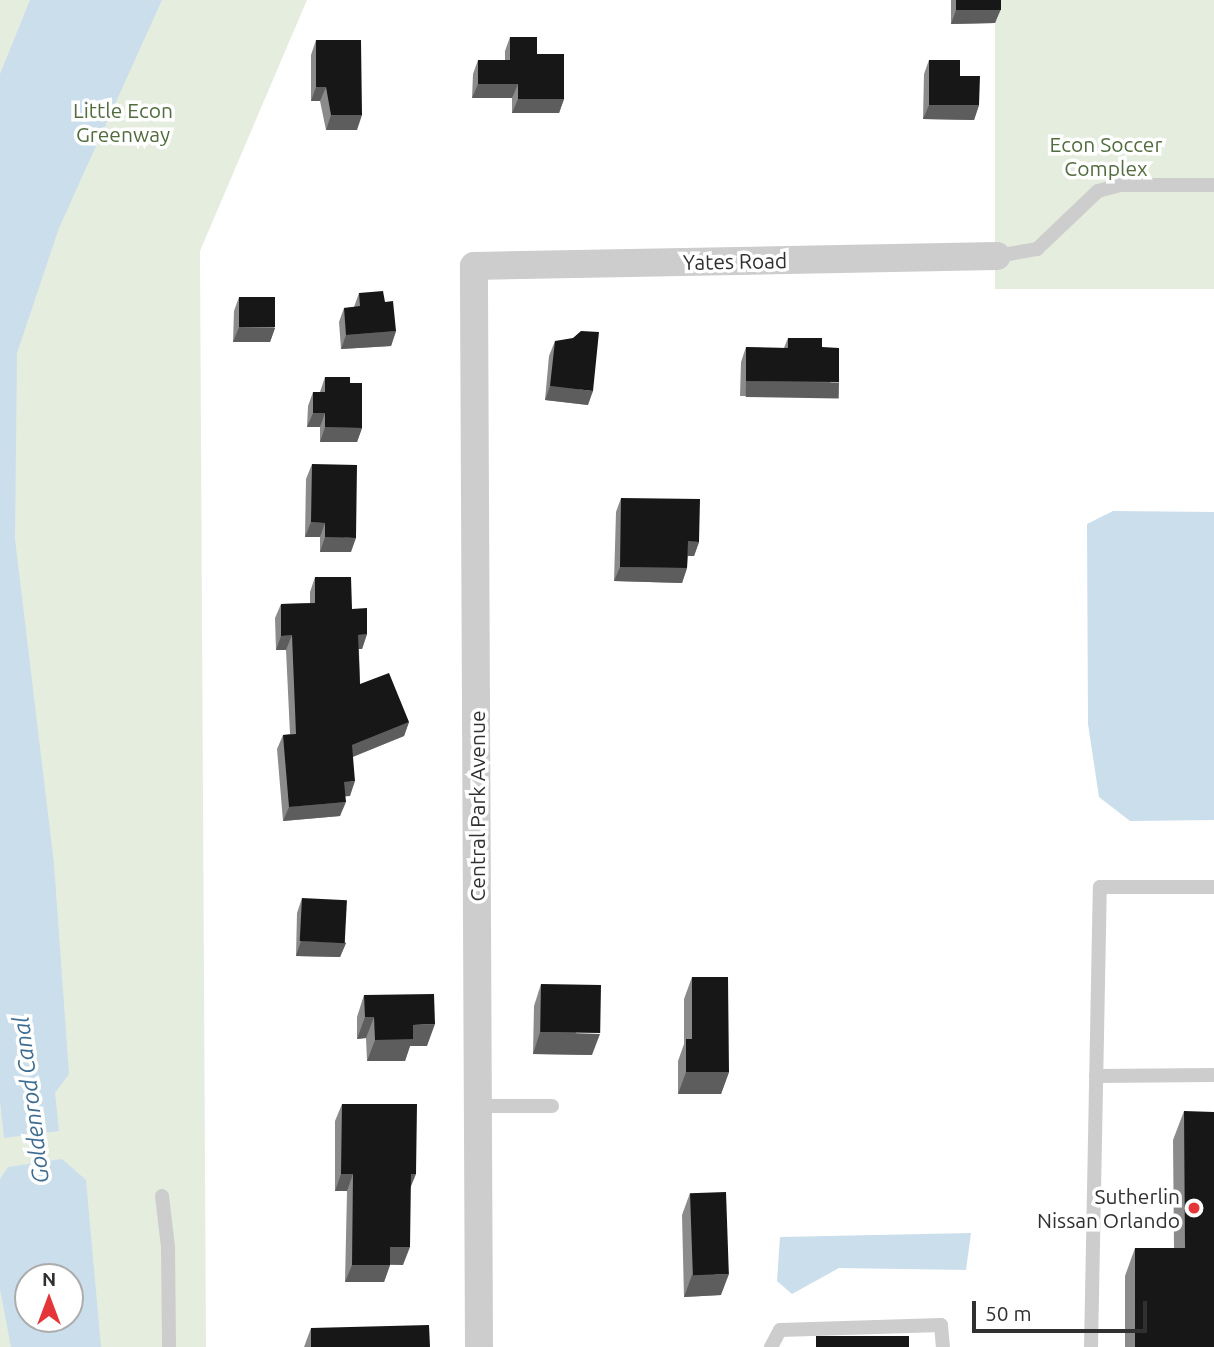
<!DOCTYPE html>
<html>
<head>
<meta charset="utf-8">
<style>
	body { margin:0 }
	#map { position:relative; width:1214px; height:1347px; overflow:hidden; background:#fff; font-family:Ubuntu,sans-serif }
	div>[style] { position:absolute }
	.green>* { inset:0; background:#e5eddf; transform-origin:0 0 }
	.water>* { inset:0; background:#cbdeec }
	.stream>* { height:7px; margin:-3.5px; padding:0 3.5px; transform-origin:3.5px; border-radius:3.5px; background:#cbdeec }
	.lane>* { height:14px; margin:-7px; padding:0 7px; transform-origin:7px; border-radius:7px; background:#cdcdcd }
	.street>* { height:28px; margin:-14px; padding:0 14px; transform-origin:14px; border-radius:14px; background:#cdcdcd }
	.wall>* { inset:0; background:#8b8b8b }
	.shaded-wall>* { inset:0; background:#5d5d5d; transform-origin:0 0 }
	.building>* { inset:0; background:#171717; transform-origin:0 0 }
	.dots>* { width:19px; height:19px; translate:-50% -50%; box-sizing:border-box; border:4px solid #fff; border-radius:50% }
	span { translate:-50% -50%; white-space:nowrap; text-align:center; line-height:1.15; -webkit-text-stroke:7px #fff; paint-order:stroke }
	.park-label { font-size:21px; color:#516c3d }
	.street-label { font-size:21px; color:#303030 }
	.poi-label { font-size:21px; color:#303030 }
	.right { translate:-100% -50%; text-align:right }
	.water-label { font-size:23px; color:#3e6d92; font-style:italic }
	.north { position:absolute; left:14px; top:1263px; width:70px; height:70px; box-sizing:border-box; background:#fff; border:2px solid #acacac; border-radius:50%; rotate:0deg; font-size:19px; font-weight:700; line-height:28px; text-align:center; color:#303030 }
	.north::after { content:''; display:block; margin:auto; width:24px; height:32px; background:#e43539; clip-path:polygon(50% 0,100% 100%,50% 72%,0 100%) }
	.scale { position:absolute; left:972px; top:1301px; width:175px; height:32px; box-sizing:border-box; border:4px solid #303030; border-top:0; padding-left:9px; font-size:21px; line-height:24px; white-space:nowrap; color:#303030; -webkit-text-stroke:5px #fff; paint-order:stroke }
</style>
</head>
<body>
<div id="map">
	<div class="green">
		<div style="clip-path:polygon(evenodd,0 0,307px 0,200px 251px,206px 1347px,0 1347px,0 0,28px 1277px,70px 1277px,70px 1319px,28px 1319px,28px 1277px)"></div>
		<div style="left:995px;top:0;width:219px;height:289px"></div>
	</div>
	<div class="water">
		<div style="clip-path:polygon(30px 0,162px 0,59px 228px,17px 353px,15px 539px,54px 864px,69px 1074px,55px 1093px,59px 1131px,4px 1138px,0 1100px,0 74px)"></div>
		<div style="clip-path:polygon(1113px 511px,1214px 512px,1214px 820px,1130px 821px,1099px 797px,1088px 724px,1087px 524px)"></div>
		<div style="clip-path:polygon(evenodd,62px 1159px,86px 1180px,101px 1347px,11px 1347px,0 1289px,0 1179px,8px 1167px,62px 1159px,28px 1277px,70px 1277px,70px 1319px,28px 1319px,28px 1277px)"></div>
		<div style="clip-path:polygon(971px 1233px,966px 1270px,839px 1268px,792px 1294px,777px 1281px,780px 1237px)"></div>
	</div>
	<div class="stream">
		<div style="left:34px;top:1125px;width:47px;rotate:82.7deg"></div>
	</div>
	<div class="lane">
		<div style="left:997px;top:256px;width:41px;rotate:-9.9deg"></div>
		<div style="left:1037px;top:249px;width:84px;rotate:-43.6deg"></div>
		<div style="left:1098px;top:191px;width:23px;rotate:-15deg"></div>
		<div style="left:1120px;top:185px;width:94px"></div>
		<div style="left:1096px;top:1076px;width:118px;rotate:-0.5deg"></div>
		<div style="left:478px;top:1106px;width:74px"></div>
		<div style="left:162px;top:1196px;width:51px;rotate:83.3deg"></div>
		<div style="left:168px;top:1247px;width:100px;rotate:89.4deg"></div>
		<div style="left:771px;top:1347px;width:19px;rotate:-62deg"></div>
		<div style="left:780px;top:1330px;width:161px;rotate:-1.8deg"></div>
		<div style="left:941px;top:1325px;width:22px;rotate:85deg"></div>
		<div style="left:1091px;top:1347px;width:460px;rotate:-88.9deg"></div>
		<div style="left:1100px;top:887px;width:114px"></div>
	</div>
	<div class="street">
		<div style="left:479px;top:1347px;width:1081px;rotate:-90.27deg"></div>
		<div style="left:474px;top:266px;width:523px;rotate:-1.1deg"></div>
	</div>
	<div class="wall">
		<div style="clip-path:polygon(951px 0,1001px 0,995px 23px,951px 24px)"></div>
		<div style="clip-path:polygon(510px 37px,537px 54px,564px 99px,559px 113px,512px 113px,512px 98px,472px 98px,473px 74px,478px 60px,505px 60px,505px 51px)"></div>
		<div style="clip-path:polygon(316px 40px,357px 130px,326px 130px,320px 101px,311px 101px,311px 55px)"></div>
		<div style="clip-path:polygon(929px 60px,960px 76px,979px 105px,974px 120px,923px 119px,924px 74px)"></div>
		<div style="clip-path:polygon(359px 293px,385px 302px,396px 331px,391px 346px,341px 349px,339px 322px,344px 308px,354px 307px)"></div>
		<div style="clip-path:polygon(239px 297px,275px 328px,270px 342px,233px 342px,234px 311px)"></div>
		<div style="clip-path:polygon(788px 338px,822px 347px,834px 397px,740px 396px,741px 362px,746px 347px,784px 348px)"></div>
		<div style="clip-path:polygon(555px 341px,588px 405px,545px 400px,549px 356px)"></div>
		<div style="clip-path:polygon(325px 377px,350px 383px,362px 428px,357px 442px,320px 442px,320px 427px,307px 427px,308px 406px,313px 392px,320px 392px)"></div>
		<div style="clip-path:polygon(312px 464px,351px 552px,320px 552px,320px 537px,305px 537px,306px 479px)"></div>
		<div style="clip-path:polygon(621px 498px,699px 542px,694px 556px,688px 556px,687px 568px,682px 583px,614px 581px,616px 512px)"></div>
		<div style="clip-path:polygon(315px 577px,352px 609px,367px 634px,362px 649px,359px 649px,360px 684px,409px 722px,404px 736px,353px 757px,350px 796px,345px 796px,340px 816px,283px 821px,277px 749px,283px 735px,290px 734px,286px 650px,276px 650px,275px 618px,281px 604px,310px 603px,310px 592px)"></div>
		<div style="clip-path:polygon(302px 898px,346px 943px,340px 957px,296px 956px,297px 913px)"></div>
		<div style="clip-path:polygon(692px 977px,729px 1072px,721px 1094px,678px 1094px,678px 1061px,684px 1044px,684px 999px)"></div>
		<div style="clip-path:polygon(541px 984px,592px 1055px,533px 1054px,534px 1006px)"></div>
		<div style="clip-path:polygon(364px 995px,427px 1046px,410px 1046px,405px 1061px,367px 1061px,366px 1038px,357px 1039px,357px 1017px)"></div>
		<div style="clip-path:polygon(342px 1104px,410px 1188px,403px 1265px,390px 1265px,384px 1282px,345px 1282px,347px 1191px,335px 1191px,335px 1121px)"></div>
		<div style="clip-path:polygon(1184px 1111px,1214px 1347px,1125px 1347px,1125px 1276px,1135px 1248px,1174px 1248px,1173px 1140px)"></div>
		<div style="clip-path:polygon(690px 1193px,721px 1295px,684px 1297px,682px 1215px)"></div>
		<div style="clip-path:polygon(311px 1328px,430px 1347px,304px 1347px)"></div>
	</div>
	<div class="shaded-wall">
		<div style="clip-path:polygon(1001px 9px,995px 23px,951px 24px,956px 10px)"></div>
		<div style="clip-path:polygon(478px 84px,518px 84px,512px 98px,472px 98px)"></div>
		<div style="clip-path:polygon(316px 87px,326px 87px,320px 101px,311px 101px)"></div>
		<div style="clip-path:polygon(518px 99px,564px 99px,559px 113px,512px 113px)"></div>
		<div style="clip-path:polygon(929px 105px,979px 105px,974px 120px,923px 119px)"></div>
		<div style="clip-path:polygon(331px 115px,362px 115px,357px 130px,326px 130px)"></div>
		<div style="clip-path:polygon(239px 327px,275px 328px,270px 342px,233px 342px)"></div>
		<div style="clip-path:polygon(396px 331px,391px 346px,341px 349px,346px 335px)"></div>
		<div style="left:746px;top:381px;width:93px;height:16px;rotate:1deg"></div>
		<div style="clip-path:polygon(550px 386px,593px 391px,588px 405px,545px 400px)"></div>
		<div style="clip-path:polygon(313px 413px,325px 413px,320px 427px,307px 427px)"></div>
		<div style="clip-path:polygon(325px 427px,362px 428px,357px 442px,320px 442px)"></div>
		<div style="clip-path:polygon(311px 522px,325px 523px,320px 537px,305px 537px)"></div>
		<div style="clip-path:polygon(325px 537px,356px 538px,351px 552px,320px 552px)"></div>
		<div style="clip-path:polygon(688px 541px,699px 542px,694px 556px,683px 556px)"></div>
		<div style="clip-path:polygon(620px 567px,687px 568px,682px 583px,614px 581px)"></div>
		<div style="clip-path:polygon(367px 634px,362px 649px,353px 649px,358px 635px)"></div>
		<div style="clip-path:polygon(292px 635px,286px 650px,276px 650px,281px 636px)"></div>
		<div style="clip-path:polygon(409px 722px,404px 736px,347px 759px,352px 745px)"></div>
		<div style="clip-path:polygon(355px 781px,350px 796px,339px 797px,344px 782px)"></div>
		<div style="clip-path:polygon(346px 802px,340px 816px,283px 821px,289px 807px)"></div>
		<div style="clip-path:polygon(301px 941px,346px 943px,340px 957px,296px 956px)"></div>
		<div style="clip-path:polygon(365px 1017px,374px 1017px,366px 1038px,357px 1039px)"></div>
		<div style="clip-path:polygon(435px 1024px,427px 1046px,410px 1046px,405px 1061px,367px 1061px,375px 1040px,413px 1025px)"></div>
		<div style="clip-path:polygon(540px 1032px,600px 1034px,592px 1055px,533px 1054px)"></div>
		<div style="clip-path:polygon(686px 1072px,729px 1072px,721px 1094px,678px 1094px)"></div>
		<div style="clip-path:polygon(341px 1174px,353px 1174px,347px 1191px,335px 1191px)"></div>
		<div style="clip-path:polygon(411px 1174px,416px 1174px,409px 1191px)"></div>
		<div style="clip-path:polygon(390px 1247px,410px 1247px,403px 1265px,384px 1264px)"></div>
		<div style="clip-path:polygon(352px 1265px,390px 1265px,384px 1282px,345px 1282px)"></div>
		<div style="clip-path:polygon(729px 1274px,721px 1295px,684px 1297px,692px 1275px)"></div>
	</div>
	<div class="building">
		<div style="left:956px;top:0;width:45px;height:10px"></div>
		<div style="clip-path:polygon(510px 37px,537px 37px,537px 54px,564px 54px,564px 99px,518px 99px,518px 84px,478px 84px,478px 60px,510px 60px)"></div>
		<div style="clip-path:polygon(316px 40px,361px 40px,362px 115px,331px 115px,326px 87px,316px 87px)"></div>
		<div style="clip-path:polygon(929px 60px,960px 60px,960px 76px,980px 76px,979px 105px,929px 105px)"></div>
		<div style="clip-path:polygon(383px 291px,385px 302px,393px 301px,396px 331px,346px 335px,344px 308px,360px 306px,359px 293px)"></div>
		<div style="left:239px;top:297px;width:36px;height:30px"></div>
		<div style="clip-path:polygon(581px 331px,599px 332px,593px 391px,550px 386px,555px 341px,573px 338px)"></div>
		<div style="clip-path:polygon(788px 338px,822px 338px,822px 347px,839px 348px,839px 382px,746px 381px,746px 347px,788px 348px)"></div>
		<div style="clip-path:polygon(325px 377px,350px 377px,350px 383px,362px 383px,362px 428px,325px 427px,325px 413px,313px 413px,313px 392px,325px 392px)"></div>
		<div style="clip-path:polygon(312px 464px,357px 465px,356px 538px,325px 537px,325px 523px,311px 522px)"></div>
		<div style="clip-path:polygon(621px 498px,700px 499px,699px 542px,688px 541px,687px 568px,620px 567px)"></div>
		<div style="clip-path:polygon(315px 577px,351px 577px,352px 609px,367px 608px,367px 634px,358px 635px,360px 684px,389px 673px,409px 722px,352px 745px,355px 781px,344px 782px,346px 802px,289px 807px,283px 735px,296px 734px,292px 635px,281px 636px,281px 604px,315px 603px)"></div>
		<div style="left:302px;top:898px;width:45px;height:43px;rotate:3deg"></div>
		<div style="clip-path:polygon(692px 977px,728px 977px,729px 1072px,686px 1072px,686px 1039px,692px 1039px)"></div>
		<div style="left:541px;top:984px;width:60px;height:48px;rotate:1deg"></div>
		<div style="clip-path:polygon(434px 994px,435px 1024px,413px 1025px,413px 1039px,375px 1040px,374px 1017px,365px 1017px,364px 995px)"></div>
		<div style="clip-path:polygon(342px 1104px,417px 1104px,416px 1174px,411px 1174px,410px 1247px,390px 1247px,390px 1265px,352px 1265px,353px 1174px,341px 1174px)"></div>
		<div style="clip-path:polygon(1184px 1111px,1214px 1112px,1214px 1347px,1135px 1347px,1135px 1248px,1185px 1248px)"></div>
		<div style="left:726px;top:1192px;width:82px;height:36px;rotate:88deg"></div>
		<div style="clip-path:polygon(429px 1325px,430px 1347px,311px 1347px,311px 1328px)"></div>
		<div style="left:909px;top:1336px;width:11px;height:93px;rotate:90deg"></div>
	</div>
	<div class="dots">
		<div style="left:1194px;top:1208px;background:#e43539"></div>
	</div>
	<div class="park-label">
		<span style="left:123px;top:122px">Little Econ<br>Greenway</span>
		<span style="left:1106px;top:156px">Econ Soccer<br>Complex</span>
	</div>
	<div class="street-label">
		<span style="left:735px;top:261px;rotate:-1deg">Yates Road</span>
		<span style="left:477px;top:806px;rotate:-90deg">Central Park Avenue</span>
	</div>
	<div class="poi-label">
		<span class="right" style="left:1180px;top:1208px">Sutherlin<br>Nissan Orlando</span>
	</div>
	<div class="water-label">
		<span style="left:31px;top:1100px;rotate:-97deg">Goldenrod Canal</span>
	</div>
	<div class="north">N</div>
	<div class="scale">50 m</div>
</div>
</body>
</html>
